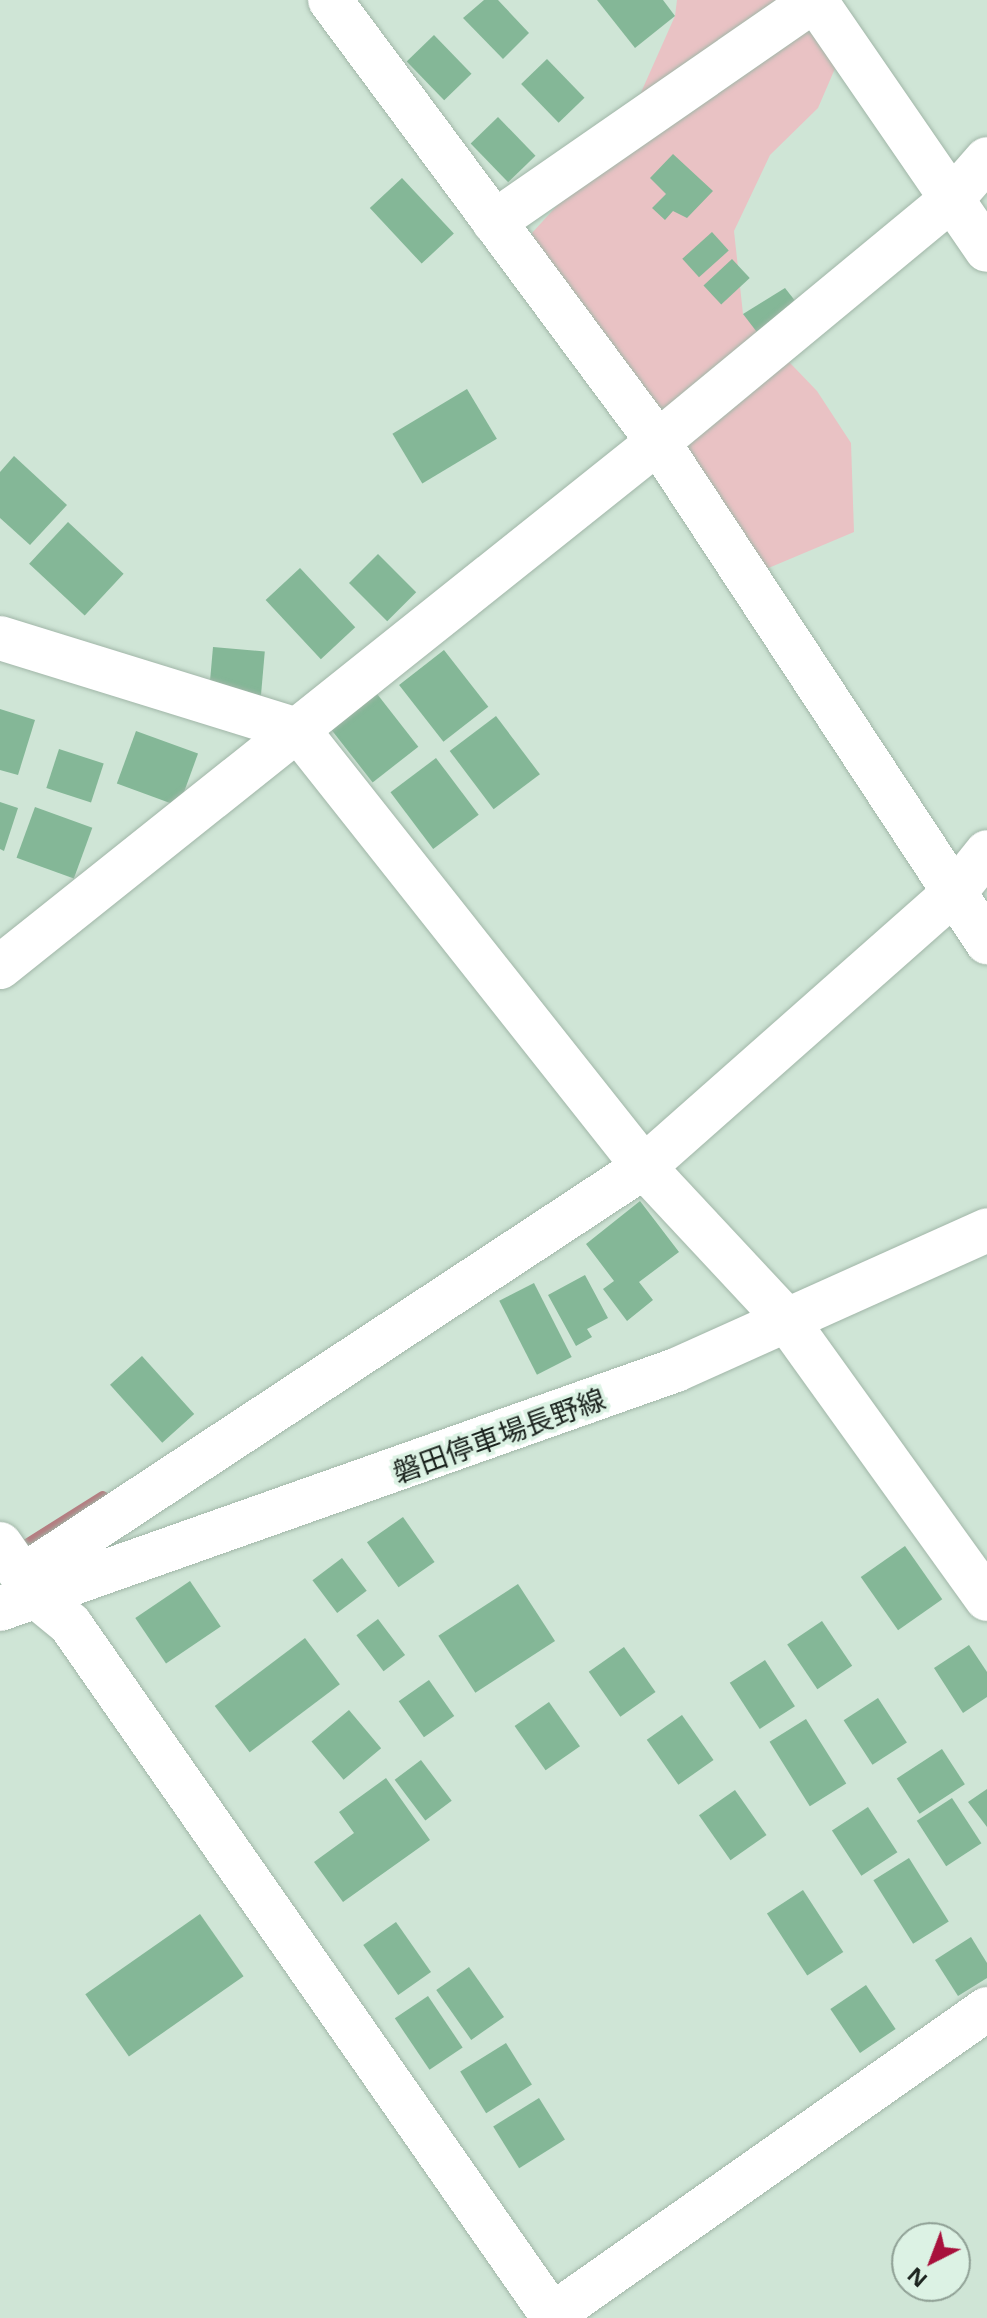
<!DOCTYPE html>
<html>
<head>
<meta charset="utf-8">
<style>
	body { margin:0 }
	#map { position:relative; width:987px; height:2318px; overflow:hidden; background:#cfe5d6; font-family:"Noto Sans","Noto Sans JP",sans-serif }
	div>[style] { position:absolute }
	.green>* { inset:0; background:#e9c2c4 }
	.stream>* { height:12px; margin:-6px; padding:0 6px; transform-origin:6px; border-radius:6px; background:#b57d81 }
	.building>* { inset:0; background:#84b797; transform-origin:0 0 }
	.roads { filter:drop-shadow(0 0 2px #a1b6a8) drop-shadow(0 0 2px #a1b6a8) }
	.minor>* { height:44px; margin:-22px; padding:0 22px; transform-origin:22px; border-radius:22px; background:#fff }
	.tertiary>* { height:44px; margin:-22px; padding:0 22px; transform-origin:22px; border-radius:22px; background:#fff }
	.secondary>* { height:44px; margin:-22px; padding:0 22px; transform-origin:22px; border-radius:22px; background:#fff }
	span { translate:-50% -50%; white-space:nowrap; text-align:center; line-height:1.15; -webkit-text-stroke:7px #dcf2e4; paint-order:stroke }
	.street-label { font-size:28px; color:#1c241f }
	.north { position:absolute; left:891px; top:2222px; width:80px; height:80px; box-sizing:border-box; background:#dcf2e4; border:2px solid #8fa095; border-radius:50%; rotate:222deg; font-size:22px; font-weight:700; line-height:32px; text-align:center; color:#1c241f }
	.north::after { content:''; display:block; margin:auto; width:28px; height:36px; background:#a8113c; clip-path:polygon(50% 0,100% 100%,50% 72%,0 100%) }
</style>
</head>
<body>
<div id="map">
	<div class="green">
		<div style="clip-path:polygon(677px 0,817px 0,846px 43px,818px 108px,770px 155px,734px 231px,743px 314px,817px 391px,851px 443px,854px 532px,747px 577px,549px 295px,532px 233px,623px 133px,675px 16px)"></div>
	</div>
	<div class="stream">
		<div style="left:14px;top:1553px;width:105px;rotate:-32.2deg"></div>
	</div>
	<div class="building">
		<div style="clip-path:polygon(484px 0,498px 0,529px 33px,503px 59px,463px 18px)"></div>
		<div style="clip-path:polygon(597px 0,663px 0,675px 16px,635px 48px)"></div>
		<div style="left:434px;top:35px;width:54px;height:38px;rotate:46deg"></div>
		<div style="left:547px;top:59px;width:54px;height:36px;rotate:46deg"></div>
		<div style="left:498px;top:117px;width:54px;height:38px;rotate:46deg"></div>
		<div style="clip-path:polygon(673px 154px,713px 191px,687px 218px,673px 211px,665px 220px,652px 208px,666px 194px,650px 178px)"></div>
		<div style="left:402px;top:178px;width:76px;height:44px;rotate:47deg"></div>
		<div style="left:712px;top:232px;width:25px;height:40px;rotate:48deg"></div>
		<div style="left:732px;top:259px;width:26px;height:39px;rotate:47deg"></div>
		<div style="clip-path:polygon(785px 288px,796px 302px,763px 340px,743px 314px)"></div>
		<div style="left:467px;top:389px;width:58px;height:87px;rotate:59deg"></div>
		<div style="clip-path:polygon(14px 456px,67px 505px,30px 545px,0 518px,0 472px)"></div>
		<div style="left:68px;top:522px;width:76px;height:57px;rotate:43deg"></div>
		<div style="left:378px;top:554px;width:54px;height:41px;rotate:45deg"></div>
		<div style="left:300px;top:568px;width:81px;height:47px;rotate:47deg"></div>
		<div style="left:213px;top:647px;width:52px;height:46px;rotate:5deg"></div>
		<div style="left:444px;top:650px;width:72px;height:57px;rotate:52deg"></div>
		<div style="left:374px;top:690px;width:72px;height:58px;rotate:52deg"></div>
		<div style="clip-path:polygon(0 709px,35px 720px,18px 775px,0 770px)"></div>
		<div style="left:496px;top:716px;width:73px;height:58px;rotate:53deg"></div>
		<div style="left:136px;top:731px;width:66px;height:56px;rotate:20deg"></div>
		<div style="left:59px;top:749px;width:47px;height:41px;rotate:18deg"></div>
		<div style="left:436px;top:758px;width:71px;height:57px;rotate:53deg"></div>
		<div style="clip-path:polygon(0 802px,18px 808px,4px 851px,0 849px)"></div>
		<div style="left:35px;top:807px;width:61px;height:54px;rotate:20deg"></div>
		<div style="clip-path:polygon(640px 1201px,679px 1252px,639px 1282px,653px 1300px,627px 1321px,603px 1289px,614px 1281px,586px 1244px)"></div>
		<div style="clip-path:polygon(585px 1275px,608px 1318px,587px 1329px,592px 1337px,576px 1346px,548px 1295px)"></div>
		<div style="left:534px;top:1283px;width:83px;height:39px;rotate:63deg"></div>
		<div style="left:142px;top:1356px;width:78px;height:43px;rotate:48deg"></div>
		<div style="left:403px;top:1517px;width:55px;height:44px;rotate:55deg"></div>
		<div style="left:905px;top:1546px;width:65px;height:54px;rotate:55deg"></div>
		<div style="left:342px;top:1558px;width:41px;height:37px;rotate:53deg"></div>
		<div style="left:190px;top:1581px;width:55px;height:66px;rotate:56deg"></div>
		<div style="left:518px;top:1584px;width:68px;height:95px;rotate:57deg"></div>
		<div style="left:378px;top:1619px;width:45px;height:27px;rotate:53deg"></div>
		<div style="left:822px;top:1621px;width:54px;height:42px;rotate:56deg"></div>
		<div style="left:305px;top:1638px;width:58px;height:113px;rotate:53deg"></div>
		<div style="clip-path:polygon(969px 1645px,987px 1672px,987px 1697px,963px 1713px,934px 1668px)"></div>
		<div style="left:624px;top:1647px;width:55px;height:43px;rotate:55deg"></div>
		<div style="left:765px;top:1660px;width:55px;height:42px;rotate:57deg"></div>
		<div style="left:429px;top:1680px;width:44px;height:37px;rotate:55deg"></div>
		<div style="left:878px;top:1698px;width:53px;height:41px;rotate:57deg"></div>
		<div style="left:549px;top:1702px;width:54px;height:42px;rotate:55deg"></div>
		<div style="left:349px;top:1710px;width:50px;height:49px;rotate:50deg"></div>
		<div style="left:682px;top:1715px;width:55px;height:43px;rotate:55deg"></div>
		<div style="left:806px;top:1719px;width:76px;height:43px;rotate:58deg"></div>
		<div style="left:942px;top:1749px;width:42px;height:54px;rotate:57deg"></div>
		<div style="left:421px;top:1760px;width:51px;height:33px;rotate:53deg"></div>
		<div style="clip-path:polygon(386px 1778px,430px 1840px,343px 1902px,314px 1862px,354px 1833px,339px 1812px)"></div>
		<div style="clip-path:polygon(987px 1789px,987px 1827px,968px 1802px)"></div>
		<div style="left:735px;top:1790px;width:55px;height:44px;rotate:55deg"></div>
		<div style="left:952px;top:1798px;width:54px;height:42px;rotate:57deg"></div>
		<div style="left:868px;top:1807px;width:54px;height:43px;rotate:57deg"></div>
		<div style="left:909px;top:1858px;width:75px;height:42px;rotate:58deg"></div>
		<div style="left:803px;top:1890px;width:74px;height:43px;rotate:57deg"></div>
		<div style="left:200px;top:1914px;width:76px;height:140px;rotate:55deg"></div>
		<div style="left:396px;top:1922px;width:61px;height:40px;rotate:55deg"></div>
		<div style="clip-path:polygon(971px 1937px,987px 1963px,987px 1978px,958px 1996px,935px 1960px)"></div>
		<div style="left:469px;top:1967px;width:61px;height:40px;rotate:55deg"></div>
		<div style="left:866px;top:1985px;width:53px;height:43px;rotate:56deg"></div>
		<div style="left:428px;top:1996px;width:62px;height:40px;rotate:56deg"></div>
		<div style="left:506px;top:2043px;width:49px;height:54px;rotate:58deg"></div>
		<div style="left:539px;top:2098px;width:49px;height:54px;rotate:58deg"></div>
	</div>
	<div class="roads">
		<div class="minor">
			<div style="left:330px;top:0;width:550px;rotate:53.42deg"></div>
			<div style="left:658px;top:442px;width:599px;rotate:56.66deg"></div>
			<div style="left:815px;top:0;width:303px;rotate:55.5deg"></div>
			<div style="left:494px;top:222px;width:390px;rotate:-34.7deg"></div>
			<div style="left:0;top:638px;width:312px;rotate:17.2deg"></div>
			<div style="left:298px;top:730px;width:557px;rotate:51.63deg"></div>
			<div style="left:644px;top:1167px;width:207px;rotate:47deg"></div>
			<div style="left:785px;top:1318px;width:346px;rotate:54.3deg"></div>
			<div style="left:0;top:967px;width:842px;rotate:-38.59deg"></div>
			<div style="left:658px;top:442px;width:381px;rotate:-39.6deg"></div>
			<div style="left:952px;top:199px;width:53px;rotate:-48.8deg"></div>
			<div style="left:0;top:1544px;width:65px;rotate:55.1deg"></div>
			<div style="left:23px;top:1576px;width:744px;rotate:-33.37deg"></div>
			<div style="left:644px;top:1167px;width:415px;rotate:-41.5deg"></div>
			<div style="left:955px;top:892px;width:51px;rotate:-51.3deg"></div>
			<div style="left:552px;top:2315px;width:532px;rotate:-35.12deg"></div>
		</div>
		<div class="tertiary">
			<div style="left:37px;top:1597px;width:43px;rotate:39.3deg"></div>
			<div style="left:70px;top:1624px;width:846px;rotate:55.11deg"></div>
		</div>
		<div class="secondary">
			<div style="left:0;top:1609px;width:717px;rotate:-19.47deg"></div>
			<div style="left:676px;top:1370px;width:341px;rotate:-24.2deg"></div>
		</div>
	</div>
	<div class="street-label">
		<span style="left:499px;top:1435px;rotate:-20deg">磐田停車場長野線</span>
	</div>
	<div class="north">N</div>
</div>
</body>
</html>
